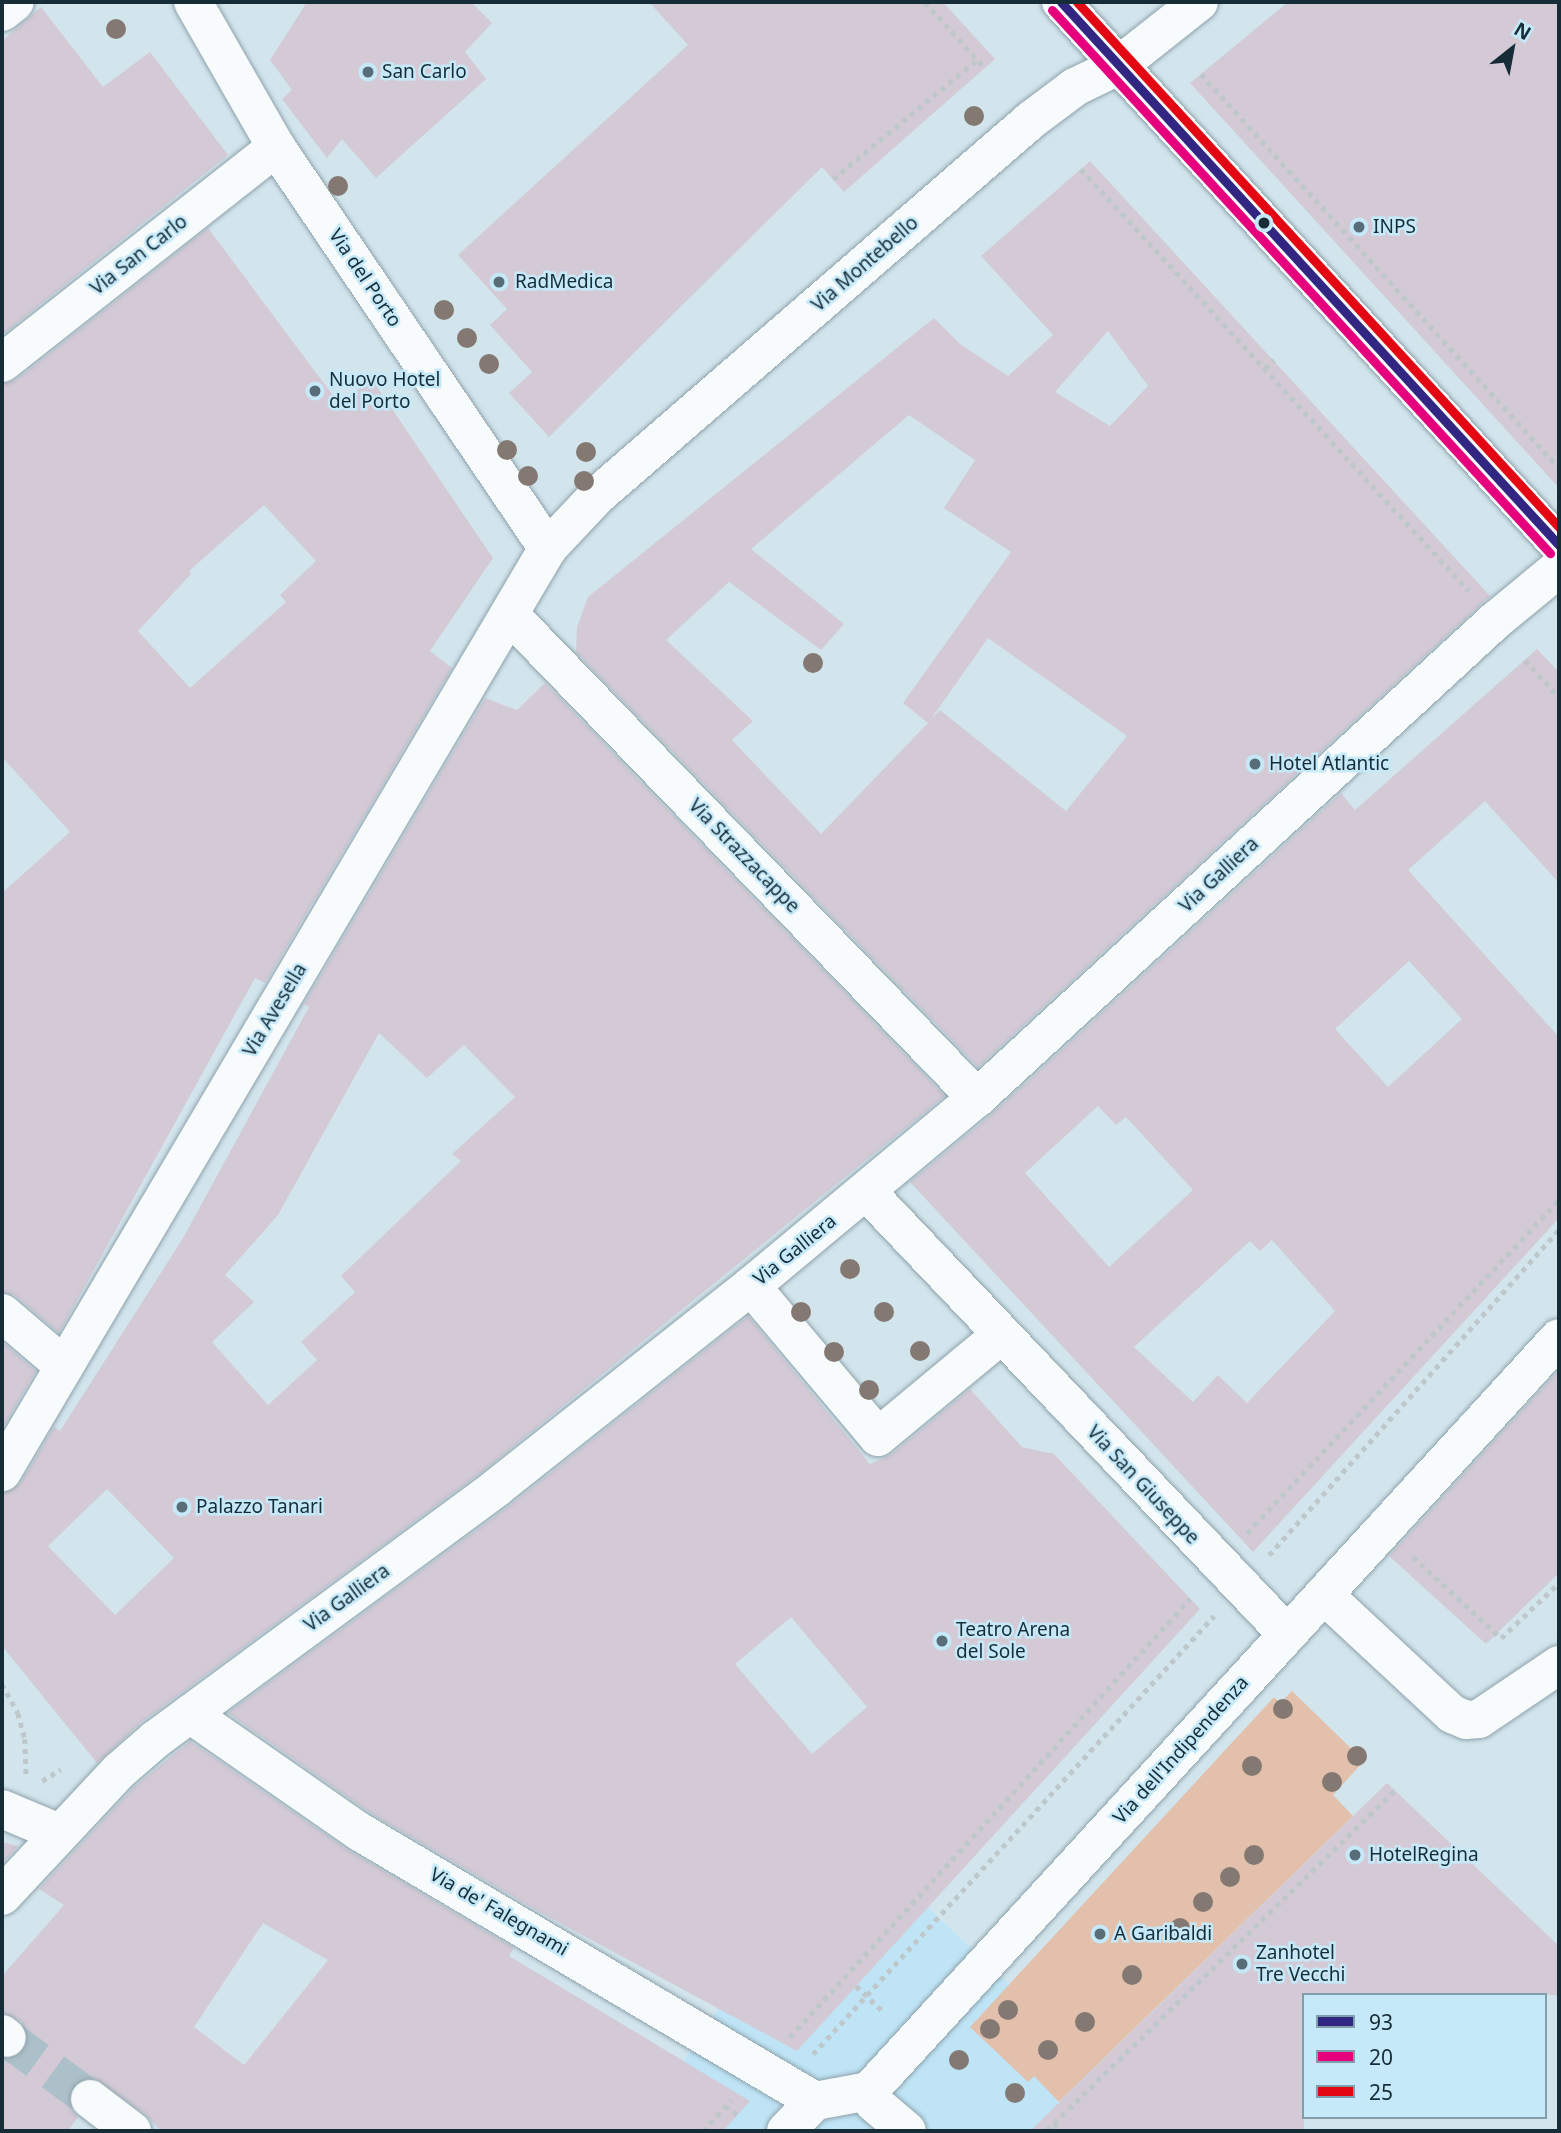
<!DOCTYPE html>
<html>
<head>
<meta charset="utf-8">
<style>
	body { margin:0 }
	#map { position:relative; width:1561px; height:2133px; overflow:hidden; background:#d2e5ed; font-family:"Noto Sans",sans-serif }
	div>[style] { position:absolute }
	.built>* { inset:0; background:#bee4f6 }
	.green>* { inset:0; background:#e2c0ac }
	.building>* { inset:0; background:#d3cad6 }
	.minor-tunnel>* { height:38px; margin-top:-19px; transform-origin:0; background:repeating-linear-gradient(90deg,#acc0c9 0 38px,transparent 0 57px) }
	.path>* { height:4.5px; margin-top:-2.25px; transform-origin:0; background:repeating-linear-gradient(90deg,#bec7c9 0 5px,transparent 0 10px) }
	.roads { filter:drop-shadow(0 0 2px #8fa2ab) drop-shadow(0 0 2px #8fa2ab) }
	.minor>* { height:38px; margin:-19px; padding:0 19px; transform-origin:19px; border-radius:19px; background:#f8fbfc }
	.bus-1>* { height:9px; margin:-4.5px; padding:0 4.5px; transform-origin:4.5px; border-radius:4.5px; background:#312783 }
	.bus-2>* { height:9px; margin:-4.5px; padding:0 4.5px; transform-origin:4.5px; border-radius:4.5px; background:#e6007e }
	.bus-3>* { height:9px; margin:-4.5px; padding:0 4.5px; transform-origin:4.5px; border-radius:4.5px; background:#e30613 }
	.trees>* { width:20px; height:20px; margin:-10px; border-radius:50%; background:#837972 }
	.dots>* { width:19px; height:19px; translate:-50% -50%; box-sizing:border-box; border:4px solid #c6e9f9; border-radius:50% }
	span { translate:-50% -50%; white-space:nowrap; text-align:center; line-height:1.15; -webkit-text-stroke:5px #c6e9f9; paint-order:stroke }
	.poi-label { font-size:19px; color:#162d38 }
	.left { translate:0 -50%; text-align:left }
	.street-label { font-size:19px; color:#162d38 }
	.frame { position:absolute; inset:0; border:4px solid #162d38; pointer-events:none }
	.legend { position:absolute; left:1302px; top:1993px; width:245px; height:126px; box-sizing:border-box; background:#c6e9f9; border:2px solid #809eac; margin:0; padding:9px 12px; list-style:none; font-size:21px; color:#162d38 }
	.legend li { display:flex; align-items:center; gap:14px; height:35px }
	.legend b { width:35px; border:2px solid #809eac }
	.north { position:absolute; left:1477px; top:14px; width:70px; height:70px; -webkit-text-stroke:5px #c6e9f9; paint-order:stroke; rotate:31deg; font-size:19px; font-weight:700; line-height:28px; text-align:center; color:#162d38 }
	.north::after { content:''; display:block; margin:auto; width:24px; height:32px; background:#162d38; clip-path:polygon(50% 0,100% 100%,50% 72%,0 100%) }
</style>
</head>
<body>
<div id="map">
	<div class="built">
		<div style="clip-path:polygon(889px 1870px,1112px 2082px,1128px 2119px,1140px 2131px,637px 2131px,742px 1974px)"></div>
	</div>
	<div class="green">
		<div style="clip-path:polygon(1292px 1691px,1364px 1761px,1333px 1795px,1353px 1816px,1059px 2102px,1034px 2076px,1028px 2082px,970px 2027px,1274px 1697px,1280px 1703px)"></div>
	</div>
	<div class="building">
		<div style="clip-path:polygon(307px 2px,471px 2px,492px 23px,465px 52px,486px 79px,376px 178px,342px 139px,327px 158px,282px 99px,292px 90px,270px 60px)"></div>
		<div style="clip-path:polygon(649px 2px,943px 2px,995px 59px,844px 192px,822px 167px,549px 437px,509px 393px,532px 372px,490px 325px,507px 309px,458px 255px,688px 45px)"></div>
		<div style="clip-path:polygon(1288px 2px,1559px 2px,1559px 488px,1190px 83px)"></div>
		<div style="clip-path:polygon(41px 7px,103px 87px,150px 52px,228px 155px,2px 335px,2px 41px)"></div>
		<div style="clip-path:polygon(evenodd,1090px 161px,1490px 596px,978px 1067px,576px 652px,577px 627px,588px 597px,934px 318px,960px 344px,1008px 376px,1053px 335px,981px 256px,1090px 161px,1108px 331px,1148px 386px,1110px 426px,1055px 392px,1108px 331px,1090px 161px,909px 415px,975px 460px,944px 508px,1011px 552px,903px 703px,928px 723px,821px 834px,732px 740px,753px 721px,666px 640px,729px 582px,821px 650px,844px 624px,751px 549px,909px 415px,1090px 161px,988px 638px,1127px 736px,1066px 811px,940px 710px,931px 719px,988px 638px)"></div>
		<div style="clip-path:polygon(evenodd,208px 228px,340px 405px,371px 378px,493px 558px,430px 651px,452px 668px,265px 983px,255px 978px,59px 1333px,16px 1296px,2px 1292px,2px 893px,70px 832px,2px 757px,2px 384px,16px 380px,208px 228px,264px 505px,316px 561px,280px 595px,286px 602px,190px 688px,138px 631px,191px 574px,189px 571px,264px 505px)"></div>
		<div style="clip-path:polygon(evenodd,1537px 649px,1559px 672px,1559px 883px,1485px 801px,1408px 870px,1559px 1037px,1559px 1218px,1253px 1552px,910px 1182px,992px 1114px,1341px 793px,1355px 810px,1537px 649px,1409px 961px,1462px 1019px,1388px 1087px,1335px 1029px,1409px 961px,1537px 649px,1098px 1106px,1116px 1125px,1126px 1117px,1193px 1190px,1109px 1267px,1025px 1173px,1098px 1106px,1537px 649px,1272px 1240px,1335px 1311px,1247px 1403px,1218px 1375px,1193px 1402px,1134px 1347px,1250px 1241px,1260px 1251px,1272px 1240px)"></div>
		<div style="clip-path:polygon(evenodd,545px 683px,945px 1096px,483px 1471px,143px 1721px,97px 1763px,2px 1646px,2px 1494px,20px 1484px,54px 1427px,60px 1431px,183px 1238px,309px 1007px,304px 1004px,485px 698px,517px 710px,545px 683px,379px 1033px,427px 1078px,464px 1045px,515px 1097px,452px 1154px,461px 1161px,341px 1276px,355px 1292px,301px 1342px,317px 1360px,268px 1405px,212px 1342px,254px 1302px,225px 1275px,278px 1215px,379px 1033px,545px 683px,107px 1489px,174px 1558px,115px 1615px,48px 1546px,107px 1489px)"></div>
		<div style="clip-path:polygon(evenodd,748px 1316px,870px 1464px,892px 1454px,970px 1389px,1022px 1447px,1054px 1454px,1200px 1609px,797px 2051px,536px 1910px,372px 1814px,228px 1713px,509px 1506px,748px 1316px,791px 1617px,867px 1707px,812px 1754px,735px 1664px,791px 1617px)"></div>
		<div style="clip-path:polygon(2px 1342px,36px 1371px,2px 1429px)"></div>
		<div style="clip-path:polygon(1559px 1370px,1559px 1573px,1486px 1644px,1389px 1556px)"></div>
		<div style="clip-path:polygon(evenodd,190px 1741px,348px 1850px,514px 1948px,509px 1956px,750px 2101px,723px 2131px,161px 2131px,145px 2114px,92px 2077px,72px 2086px,70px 2107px,78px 2117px,68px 2131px,2px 2131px,2px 2059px,16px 2058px,29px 2041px,21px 2021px,2px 2013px,2px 1976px,64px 1905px,39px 1889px,134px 1787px,190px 1741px,263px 1923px,328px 1960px,244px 2065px,194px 2027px,263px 1923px)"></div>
		<div style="clip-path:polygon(1387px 1783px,1559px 1946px,1559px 1995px,1304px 1995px,1304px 2131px,1030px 2131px)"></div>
		<div style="clip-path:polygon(2px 1842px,18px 1846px,2px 1864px)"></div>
	</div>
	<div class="minor-tunnel">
		<div style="left:7px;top:2038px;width:103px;rotate:36.3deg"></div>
	</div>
	<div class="path">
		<div style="left:925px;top:2px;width:89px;rotate:47.7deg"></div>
		<div style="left:1201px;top:74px;width:532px;rotate:47.74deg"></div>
		<div style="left:1081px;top:169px;width:573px;rotate:47.4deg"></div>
		<div style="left:833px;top:179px;width:187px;rotate:-39.6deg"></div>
		<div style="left:1265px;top:368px;width:12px;rotate:-42deg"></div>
		<div style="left:1525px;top:660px;width:50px;rotate:47.4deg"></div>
		<div style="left:1247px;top:1533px;width:456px;rotate:-46.9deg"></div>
		<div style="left:1269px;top:1555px;width:436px;rotate:-48.3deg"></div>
		<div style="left:1413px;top:1557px;width:120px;rotate:42.6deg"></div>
		<div style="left:1501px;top:1638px;width:80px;rotate:-43.5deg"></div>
		<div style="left:2px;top:1684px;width:33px;rotate:61deg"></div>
		<div style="left:18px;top:1713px;width:27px;rotate:75deg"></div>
		<div style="left:25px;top:1739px;width:37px;rotate:88deg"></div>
		<div style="left:42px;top:1781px;width:22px;rotate:-32deg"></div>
		<div style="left:856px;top:1986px;width:38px;rotate:43deg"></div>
		<div style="left:790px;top:2037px;width:593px;rotate:-47.6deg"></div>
		<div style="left:813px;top:2054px;width:594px;rotate:-47.53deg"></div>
		<div style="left:725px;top:2106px;width:16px;rotate:35deg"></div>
		<div style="left:1054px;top:2123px;width:477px;rotate:-44.3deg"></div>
		<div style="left:1047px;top:2130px;width:10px;rotate:-45deg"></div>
		<div style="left:1054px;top:2123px;width:11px;rotate:45deg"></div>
		<div style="left:703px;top:2131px;width:42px;rotate:-47.9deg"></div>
	</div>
	<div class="roads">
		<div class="minor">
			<div style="left:193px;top:2px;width:167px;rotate:60.2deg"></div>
			<div style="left:276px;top:147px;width:485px;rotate:55.9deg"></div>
			<div style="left:1061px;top:2px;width:737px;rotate:47.48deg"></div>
			<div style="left:2px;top:12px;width:16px;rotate:-38deg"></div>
			<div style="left:2px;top:363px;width:349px;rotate:-38.2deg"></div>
			<div style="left:510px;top:615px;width:672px;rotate:45.96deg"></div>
			<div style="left:866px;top:1191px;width:611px;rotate:46.46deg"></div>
			<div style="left:751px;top:1286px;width:197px;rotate:49.9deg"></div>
			<div style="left:878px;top:1437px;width:160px;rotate:-39.7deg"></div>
			<div style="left:2px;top:1313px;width:82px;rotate:40.5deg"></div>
			<div style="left:2px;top:1472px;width:1073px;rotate:-59.42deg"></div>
			<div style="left:548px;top:548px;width:73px;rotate:-46.7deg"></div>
			<div style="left:598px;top:495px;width:573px;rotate:-40.89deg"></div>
			<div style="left:1031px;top:120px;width:55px;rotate:-36.9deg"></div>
			<div style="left:1075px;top:87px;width:48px;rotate:-26deg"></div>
			<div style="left:1118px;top:66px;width:103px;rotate:-38.3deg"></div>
			<div style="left:1324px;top:1595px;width:175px;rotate:42.9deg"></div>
			<div style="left:1452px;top:1714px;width:15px;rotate:23deg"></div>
			<div style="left:1466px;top:1720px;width:13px;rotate:-4deg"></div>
			<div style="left:1479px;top:1719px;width:97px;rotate:-34deg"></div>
			<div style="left:190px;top:1714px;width:207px;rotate:34.8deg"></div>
			<div style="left:360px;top:1832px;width:529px;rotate:30.59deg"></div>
			<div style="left:2px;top:1809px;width:62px;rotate:22.8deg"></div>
			<div style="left:2px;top:1896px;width:171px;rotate:-46.9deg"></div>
			<div style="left:119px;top:1771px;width:49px;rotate:-40.9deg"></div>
			<div style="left:156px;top:1739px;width:423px;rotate:-36.4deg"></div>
			<div style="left:496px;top:1488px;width:325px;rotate:-38.4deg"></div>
			<div style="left:751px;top:1286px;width:294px;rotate:-39.8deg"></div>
			<div style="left:977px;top:1098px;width:706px;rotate:-42.65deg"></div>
			<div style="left:1496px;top:620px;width:82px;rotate:-39.5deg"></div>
			<div style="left:2px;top:2034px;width:6px;rotate:39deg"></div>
			<div style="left:869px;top:2091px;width:13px;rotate:67deg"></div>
			<div style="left:874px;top:2103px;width:43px;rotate:40.3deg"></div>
			<div style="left:90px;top:2099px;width:53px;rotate:37.3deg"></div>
			<div style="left:786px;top:2131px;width:42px;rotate:-46deg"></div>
			<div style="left:815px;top:2101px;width:55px;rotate:-10.5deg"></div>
			<div style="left:869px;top:2091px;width:1021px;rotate:-47.5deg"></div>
		</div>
	</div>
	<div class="bus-1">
		<div style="left:1061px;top:2px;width:737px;rotate:47.48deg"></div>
	</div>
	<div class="bus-2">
		<div style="left:1052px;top:10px;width:737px;rotate:47.48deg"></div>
	</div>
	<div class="bus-3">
		<div style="left:1077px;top:2px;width:713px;rotate:47.45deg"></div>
	</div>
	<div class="trees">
		<div style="left:116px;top:29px"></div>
		<div style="left:974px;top:116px"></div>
		<div style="left:338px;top:186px"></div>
		<div style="left:444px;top:310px"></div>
		<div style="left:467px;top:338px"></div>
		<div style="left:489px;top:364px"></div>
		<div style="left:507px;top:450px"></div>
		<div style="left:586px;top:452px"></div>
		<div style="left:528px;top:476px"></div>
		<div style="left:584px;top:481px"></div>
		<div style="left:813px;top:663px"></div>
		<div style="left:850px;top:1269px"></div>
		<div style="left:801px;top:1312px"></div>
		<div style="left:884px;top:1312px"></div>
		<div style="left:920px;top:1351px"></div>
		<div style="left:834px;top:1352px"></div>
		<div style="left:869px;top:1390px"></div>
		<div style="left:1283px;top:1709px"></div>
		<div style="left:1357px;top:1756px"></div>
		<div style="left:1252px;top:1766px"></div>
		<div style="left:1332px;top:1782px"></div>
		<div style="left:1254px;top:1855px"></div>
		<div style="left:1230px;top:1877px"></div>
		<div style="left:1203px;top:1902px"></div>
		<div style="left:1180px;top:1928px"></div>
		<div style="left:1132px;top:1975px"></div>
		<div style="left:1008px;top:2010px"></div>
		<div style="left:1085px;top:2022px"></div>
		<div style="left:990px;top:2029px"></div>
		<div style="left:1048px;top:2050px"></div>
		<div style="left:959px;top:2060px"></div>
		<div style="left:1015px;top:2093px"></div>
	</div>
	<div class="dots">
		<div style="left:368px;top:72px;background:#586d77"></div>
		<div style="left:1264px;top:223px;background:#162d38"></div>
		<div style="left:1359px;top:227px;background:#586d77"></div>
		<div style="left:499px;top:282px;background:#586d77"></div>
		<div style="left:315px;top:391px;background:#586d77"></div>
		<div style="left:1255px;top:764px;background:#586d77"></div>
		<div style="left:182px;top:1507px;background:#586d77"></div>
		<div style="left:942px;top:1641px;background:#586d77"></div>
		<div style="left:1355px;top:1855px;background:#586d77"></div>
		<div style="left:1100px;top:1934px;background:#586d77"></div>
		<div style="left:1242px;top:1964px;background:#586d77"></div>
	</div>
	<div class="poi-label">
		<span class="left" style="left:382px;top:72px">San Carlo</span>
		<span class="left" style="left:1373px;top:227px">INPS</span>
		<span class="left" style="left:515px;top:282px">RadMedica</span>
		<span class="left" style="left:329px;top:391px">Nuovo Hotel<br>del Porto</span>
		<span class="left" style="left:1269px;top:764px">Hotel Atlantic</span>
		<span class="left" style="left:196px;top:1507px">Palazzo Tanari</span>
		<span class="left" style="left:956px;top:1641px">Teatro Arena<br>del Sole</span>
		<span class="left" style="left:1369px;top:1855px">HotelRegina</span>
		<span class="left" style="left:1114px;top:1934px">A Garibaldi</span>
		<span class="left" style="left:1256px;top:1964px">Zanhotel<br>Tre Vecchi</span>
	</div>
	<div class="street-label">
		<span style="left:139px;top:255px;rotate:-38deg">Via San Carlo</span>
		<span style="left:865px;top:264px;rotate:-41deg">Via Montebello</span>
		<span style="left:365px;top:278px;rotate:56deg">Via del Porto</span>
		<span style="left:744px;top:856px;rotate:46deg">Via Strazzacappe</span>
		<span style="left:1219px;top:875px;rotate:-43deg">Via Galliera</span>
		<span style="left:275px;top:1010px;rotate:-59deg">Via Avesella</span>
		<span style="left:795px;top:1250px;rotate:-39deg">Via Galliera</span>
		<span style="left:1143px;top:1485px;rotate:47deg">Via San Giuseppe</span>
		<span style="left:347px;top:1598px;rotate:-36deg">Via Galliera</span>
		<span style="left:1181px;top:1750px;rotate:-48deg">Via dell'Indipendenza</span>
		<span style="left:499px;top:1912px;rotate:30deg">Via de' Falegnami</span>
	</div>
	<div class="frame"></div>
	<ul class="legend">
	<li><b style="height:9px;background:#312783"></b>93</li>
	<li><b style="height:9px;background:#e6007e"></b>20</li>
	<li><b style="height:9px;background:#e30613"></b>25</li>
	</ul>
	<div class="north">N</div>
</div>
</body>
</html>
